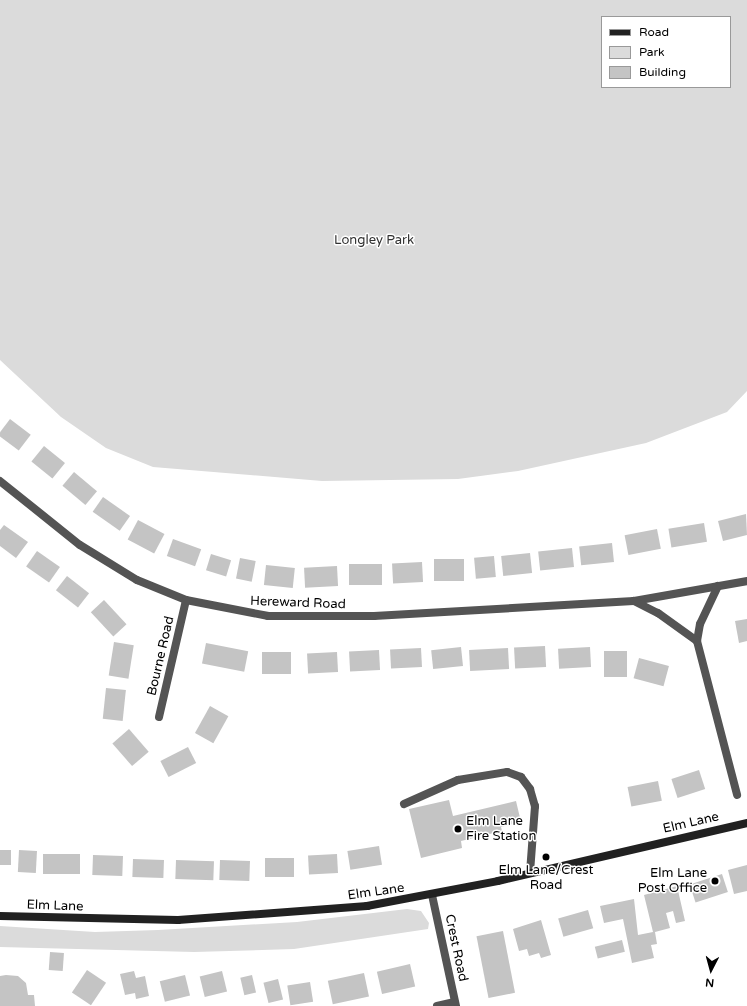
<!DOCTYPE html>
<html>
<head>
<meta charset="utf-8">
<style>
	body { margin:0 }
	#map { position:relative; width:747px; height:1006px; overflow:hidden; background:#fff; font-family:"Varela Round",sans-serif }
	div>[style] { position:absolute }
	.green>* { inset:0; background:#dbdbdb }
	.building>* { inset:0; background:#c4c4c4; transform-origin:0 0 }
	.lane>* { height:8px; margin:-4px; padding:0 4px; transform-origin:4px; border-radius:4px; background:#545454 }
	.street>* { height:8px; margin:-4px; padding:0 4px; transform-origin:4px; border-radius:4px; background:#545454 }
	.secondary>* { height:8px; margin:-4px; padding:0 4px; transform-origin:4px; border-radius:4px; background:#212121 }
	.dots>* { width:11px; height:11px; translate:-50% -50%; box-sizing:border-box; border:2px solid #fff; border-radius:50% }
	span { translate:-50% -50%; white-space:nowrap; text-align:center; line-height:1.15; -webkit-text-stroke:3px #fff; paint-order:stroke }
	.park-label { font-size:13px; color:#323232 }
	.street-label { font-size:13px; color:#000 }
	.poi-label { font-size:13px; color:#000 }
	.left { translate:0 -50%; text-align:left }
	.right { translate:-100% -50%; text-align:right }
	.legend { position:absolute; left:601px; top:16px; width:130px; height:72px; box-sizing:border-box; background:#fff; border:1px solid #999; margin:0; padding:5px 7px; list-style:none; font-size:12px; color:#000 }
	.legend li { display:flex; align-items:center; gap:8px; height:20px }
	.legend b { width:20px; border:1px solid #999 }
	.north { position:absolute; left:691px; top:950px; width:40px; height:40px; -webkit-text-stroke:3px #fff; paint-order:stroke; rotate:186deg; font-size:11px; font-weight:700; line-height:16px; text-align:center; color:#000 }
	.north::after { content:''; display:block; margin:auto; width:14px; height:18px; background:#000; clip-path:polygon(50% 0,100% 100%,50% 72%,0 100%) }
</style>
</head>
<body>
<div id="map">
	<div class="green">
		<div style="clip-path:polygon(evenodd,0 0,747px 0,747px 391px,727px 412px,646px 443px,518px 471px,458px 479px,322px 481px,153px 467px,106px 448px,61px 417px,0 360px,0 0,602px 17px,730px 17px,730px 87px,602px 87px,602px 17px)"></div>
		<div style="clip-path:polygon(407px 909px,421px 911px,429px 923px,428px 929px,294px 949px,194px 952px,0 947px,0 926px,95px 932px,158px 930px,297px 922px)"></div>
	</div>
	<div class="building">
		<div style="left:10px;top:419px;width:26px;height:20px;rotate:37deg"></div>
		<div style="left:44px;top:446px;width:27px;height:20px;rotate:39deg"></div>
		<div style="left:74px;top:472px;width:30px;height:18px;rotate:40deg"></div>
		<div style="left:103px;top:497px;width:33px;height:18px;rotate:35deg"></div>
		<div style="clip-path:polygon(746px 514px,747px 535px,723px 541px,718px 521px)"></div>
		<div style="left:138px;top:520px;width:30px;height:22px;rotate:28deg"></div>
		<div style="left:704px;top:523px;width:19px;height:36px;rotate:81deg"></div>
		<div style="clip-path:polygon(4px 525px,28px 542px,16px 558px,0 546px,0 530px)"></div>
		<div style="left:657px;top:529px;width:20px;height:33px;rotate:79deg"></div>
		<div style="left:173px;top:539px;width:30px;height:18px;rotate:20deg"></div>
		<div style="left:612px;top:543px;width:19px;height:33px;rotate:84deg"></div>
		<div style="left:572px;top:548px;width:19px;height:34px;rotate:84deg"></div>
		<div style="left:37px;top:551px;width:28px;height:19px;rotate:35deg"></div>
		<div style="left:530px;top:553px;width:20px;height:29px;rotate:84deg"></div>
		<div style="left:211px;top:554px;width:21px;height:17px;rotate:17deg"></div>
		<div style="left:494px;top:556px;width:21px;height:20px;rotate:85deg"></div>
		<div style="left:240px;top:558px;width:16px;height:21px;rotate:11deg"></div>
		<div style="left:464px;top:559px;width:22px;height:30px;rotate:90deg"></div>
		<div style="left:422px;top:562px;width:20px;height:30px;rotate:87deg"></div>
		<div style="left:382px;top:564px;width:21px;height:33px;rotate:90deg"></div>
		<div style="left:266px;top:565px;width:29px;height:20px;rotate:6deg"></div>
		<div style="left:337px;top:566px;width:20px;height:33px;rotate:87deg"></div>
		<div style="left:67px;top:576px;width:28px;height:18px;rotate:38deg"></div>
		<div style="left:104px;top:600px;width:33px;height:18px;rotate:47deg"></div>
		<div style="clip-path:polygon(747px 619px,747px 641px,739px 643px,735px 621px)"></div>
		<div style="left:114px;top:642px;width:20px;height:34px;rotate:9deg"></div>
		<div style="left:206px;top:643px;width:43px;height:21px;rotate:11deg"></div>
		<div style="left:545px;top:646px;width:21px;height:31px;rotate:87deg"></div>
		<div style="left:461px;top:647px;width:19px;height:30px;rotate:84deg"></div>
		<div style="left:590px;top:647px;width:20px;height:32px;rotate:87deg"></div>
		<div style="left:421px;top:648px;width:19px;height:31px;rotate:87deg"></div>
		<div style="left:508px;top:648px;width:21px;height:39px;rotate:87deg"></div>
		<div style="left:379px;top:650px;width:20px;height:30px;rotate:87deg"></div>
		<div style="left:604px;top:651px;width:23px;height:26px"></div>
		<div style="left:262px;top:652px;width:29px;height:22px"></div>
		<div style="left:337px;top:652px;width:20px;height:30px;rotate:87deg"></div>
		<div style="left:639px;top:658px;width:31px;height:21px;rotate:15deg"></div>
		<div style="left:106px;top:688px;width:20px;height:31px;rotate:6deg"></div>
		<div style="left:210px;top:706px;width:21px;height:31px;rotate:29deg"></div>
		<div style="left:129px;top:729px;width:30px;height:22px;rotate:49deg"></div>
		<div style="left:188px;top:747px;width:18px;height:31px;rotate:63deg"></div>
		<div style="left:699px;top:770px;width:20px;height:29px;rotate:72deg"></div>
		<div style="left:658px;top:781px;width:20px;height:31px;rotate:79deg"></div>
		<div style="clip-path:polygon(449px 800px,453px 816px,516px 801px,521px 822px,501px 827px,502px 831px,461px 841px,462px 848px,421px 858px,409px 809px)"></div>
		<div style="left:379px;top:846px;width:19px;height:32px;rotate:81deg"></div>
		<div style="left:0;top:850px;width:11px;height:15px"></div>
		<div style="left:19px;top:850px;width:18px;height:22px;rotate:3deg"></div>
		<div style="left:43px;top:854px;width:37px;height:20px"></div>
		<div style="left:337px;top:854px;width:19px;height:29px;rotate:87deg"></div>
		<div style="left:93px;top:855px;width:30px;height:20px;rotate:2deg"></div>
		<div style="left:294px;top:858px;width:19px;height:29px;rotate:90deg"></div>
		<div style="left:133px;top:859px;width:31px;height:18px;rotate:2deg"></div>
		<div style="left:176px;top:860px;width:38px;height:19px;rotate:2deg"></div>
		<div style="left:220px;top:860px;width:30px;height:20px;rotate:2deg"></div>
		<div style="clip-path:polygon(747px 865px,747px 891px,734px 894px,728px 870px)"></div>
		<div style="left:722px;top:874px;width:19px;height:34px;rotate:72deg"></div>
		<div style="clip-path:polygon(677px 886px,685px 921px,676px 923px,673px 911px,666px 913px,670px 928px,655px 932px,657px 944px,651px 945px,654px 958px,632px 963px,623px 919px,604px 923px,600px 906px,634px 899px,638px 935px,653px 932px,644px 895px)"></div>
		<div style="left:588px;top:910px;width:19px;height:31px;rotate:74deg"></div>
		<div style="clip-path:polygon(541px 920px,551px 955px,541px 958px,539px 953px,529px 956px,527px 949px,519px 951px,513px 929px)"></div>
		<div style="left:503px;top:931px;width:63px;height:27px;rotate:79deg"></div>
		<div style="left:622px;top:940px;width:12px;height:28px;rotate:76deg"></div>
		<div style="left:50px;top:952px;width:14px;height:18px;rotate:4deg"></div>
		<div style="left:410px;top:964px;width:23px;height:34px;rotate:77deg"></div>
		<div style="left:87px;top:970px;width:23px;height:27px;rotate:34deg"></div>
		<div style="clip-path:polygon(134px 971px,136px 978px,145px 976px,149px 996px,136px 999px,135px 993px,125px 995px,120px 974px)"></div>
		<div style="left:222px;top:971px;width:21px;height:23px;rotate:76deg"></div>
		<div style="left:364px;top:973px;width:24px;height:37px;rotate:78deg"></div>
		<div style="clip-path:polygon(6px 975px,18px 976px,26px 983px,28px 995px,34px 995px,35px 1006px,0 1006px,0 976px)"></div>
		<div style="left:185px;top:975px;width:21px;height:26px;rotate:76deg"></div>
		<div style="left:252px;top:975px;width:18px;height:12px;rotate:77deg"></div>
		<div style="left:278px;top:979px;width:21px;height:15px;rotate:76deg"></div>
		<div style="left:310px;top:982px;width:20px;height:23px;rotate:81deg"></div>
	</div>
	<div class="lane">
		<div style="left:404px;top:804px;width:59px;rotate:-24deg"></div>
		<div style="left:458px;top:780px;width:50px;rotate:-9.3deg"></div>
		<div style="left:507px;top:772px;width:15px;rotate:20deg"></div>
		<div style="left:521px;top:777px;width:15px;rotate:53deg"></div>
		<div style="left:530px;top:789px;width:18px;rotate:74deg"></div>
		<div style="left:535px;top:806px;width:67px;rotate:94.3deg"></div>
	</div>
	<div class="street">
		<div style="left:0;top:481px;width:102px;rotate:38.7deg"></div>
		<div style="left:80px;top:545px;width:67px;rotate:31.6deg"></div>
		<div style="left:137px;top:580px;width:53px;rotate:22.2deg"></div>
		<div style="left:186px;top:600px;width:84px;rotate:11deg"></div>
		<div style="left:268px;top:616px;width:106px"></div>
		<div style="left:374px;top:616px;width:260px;rotate:-3.3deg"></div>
		<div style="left:634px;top:601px;width:115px;rotate:-10deg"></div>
		<div style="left:718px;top:586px;width:42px;rotate:115.3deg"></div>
		<div style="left:700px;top:624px;width:17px;rotate:100deg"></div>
		<div style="left:697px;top:641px;width:159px;rotate:75.4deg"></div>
		<div style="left:634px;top:601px;width:27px;rotate:27deg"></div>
		<div style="left:658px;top:613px;width:48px;rotate:35.7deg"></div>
		<div style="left:159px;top:717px;width:120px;rotate:-77deg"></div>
		<div style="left:432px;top:895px;width:114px;rotate:77.8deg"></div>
		<div style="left:437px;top:1006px;width:18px;rotate:-13deg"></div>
	</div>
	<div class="secondary">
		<div style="left:0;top:916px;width:178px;rotate:1.3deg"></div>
		<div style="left:178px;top:920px;width:190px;rotate:-4.2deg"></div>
		<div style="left:367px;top:906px;width:133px;rotate:-10.8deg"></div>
		<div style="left:498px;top:881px;width:256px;rotate:-13.1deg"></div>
	</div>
	<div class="dots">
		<div style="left:458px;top:829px;background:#000"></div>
		<div style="left:546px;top:857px;background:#000"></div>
		<div style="left:715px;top:881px;background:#000"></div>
	</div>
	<div class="park-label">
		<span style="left:374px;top:240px">Longley Park</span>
	</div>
	<div class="street-label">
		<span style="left:298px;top:603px;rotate:2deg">Hereward Road</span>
		<span style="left:161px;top:656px;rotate:-77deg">Bourne Road</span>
		<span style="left:691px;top:823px;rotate:-13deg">Elm Lane</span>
		<span style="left:376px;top:892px;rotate:-8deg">Elm Lane</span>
		<span style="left:55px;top:906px;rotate:2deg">Elm Lane</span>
		<span style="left:456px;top:948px;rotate:78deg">Crest Road</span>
	</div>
	<div class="poi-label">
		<span class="left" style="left:466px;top:829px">Elm Lane<br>Fire Station</span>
		<span style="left:546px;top:878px">Elm Lane/Crest<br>Road</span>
		<span class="right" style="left:707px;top:881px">Elm Lane<br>Post Office</span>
	</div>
	<ul class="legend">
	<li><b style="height:5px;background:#212121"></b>Road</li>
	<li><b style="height:11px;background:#dbdbdb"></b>Park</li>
	<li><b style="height:11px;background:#c4c4c4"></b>Building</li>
	</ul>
	<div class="north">N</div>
</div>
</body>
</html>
